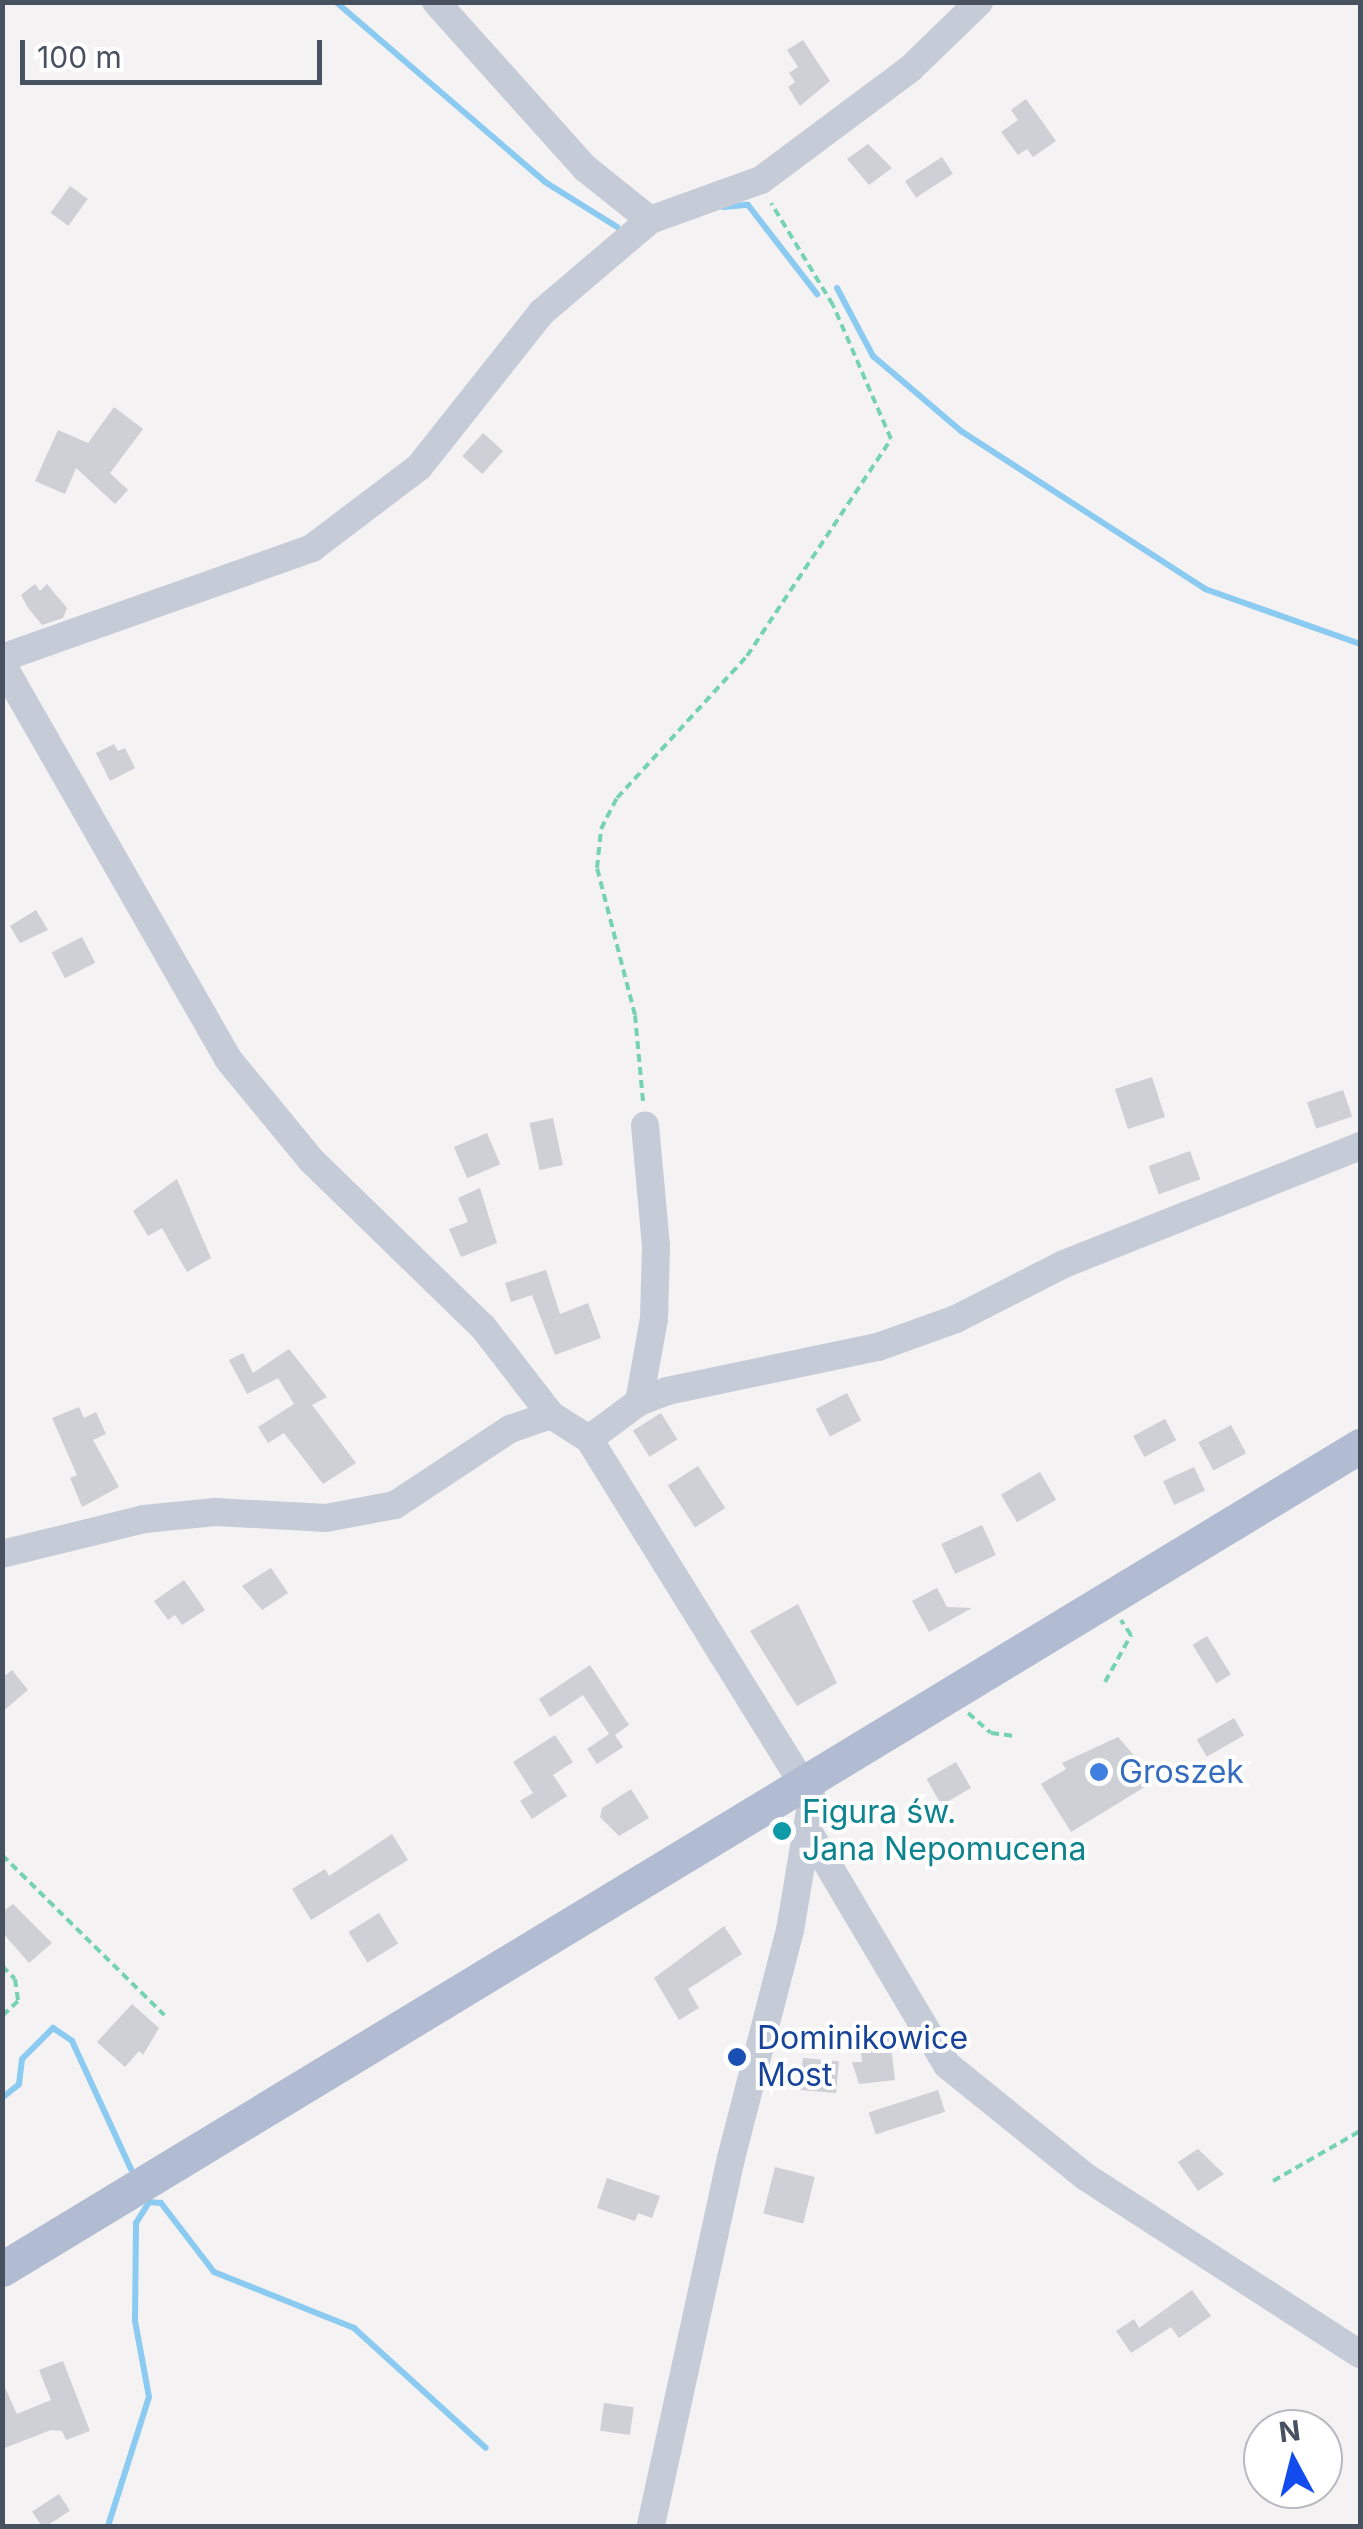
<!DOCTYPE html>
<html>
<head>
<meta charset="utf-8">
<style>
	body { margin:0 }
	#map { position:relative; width:1363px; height:2529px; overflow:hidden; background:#f4f2f2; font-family:Inter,sans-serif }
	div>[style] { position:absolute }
	.stream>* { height:6px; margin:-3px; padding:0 3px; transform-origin:3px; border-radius:3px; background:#8bcaf1 }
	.building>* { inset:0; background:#ced0d6; transform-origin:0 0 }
	.path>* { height:4px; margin-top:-2px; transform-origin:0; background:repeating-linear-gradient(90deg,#76d2b4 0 8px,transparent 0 13px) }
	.minor>* { height:28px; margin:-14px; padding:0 14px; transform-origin:14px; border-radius:14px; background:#c5cbd7 }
	.major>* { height:35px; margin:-17.5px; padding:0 17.5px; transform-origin:17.5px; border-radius:17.5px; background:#b1bbd1 }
	.dots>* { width:28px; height:28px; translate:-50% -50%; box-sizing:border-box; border:5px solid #fff; border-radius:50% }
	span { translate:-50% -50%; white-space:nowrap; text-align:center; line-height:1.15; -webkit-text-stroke:8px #fff; paint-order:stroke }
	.shop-label { font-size:32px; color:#366cbe }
	.left { translate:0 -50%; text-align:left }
	.culture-label { font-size:32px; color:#0d838f }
	.transit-label { font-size:32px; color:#164399 }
	.frame { position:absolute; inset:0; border:5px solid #485160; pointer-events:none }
	.north { position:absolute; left:1243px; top:2409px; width:100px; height:100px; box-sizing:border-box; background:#fff; border:2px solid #b6b9bf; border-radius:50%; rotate:353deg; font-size:28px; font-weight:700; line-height:40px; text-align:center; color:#485160 }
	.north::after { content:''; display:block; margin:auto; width:35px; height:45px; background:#124cee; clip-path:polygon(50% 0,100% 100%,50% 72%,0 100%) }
	.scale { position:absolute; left:20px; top:40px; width:302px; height:45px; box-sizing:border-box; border:5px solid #485160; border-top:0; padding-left:12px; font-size:30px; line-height:35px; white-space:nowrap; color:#485160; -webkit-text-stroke:8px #fff; paint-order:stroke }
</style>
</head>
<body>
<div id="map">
	<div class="stream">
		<div style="left:336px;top:2px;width:276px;rotate:40.7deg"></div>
		<div style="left:545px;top:182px;width:85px;rotate:32deg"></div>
		<div style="left:723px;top:207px;width:25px;rotate:-5deg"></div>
		<div style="left:748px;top:205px;width:113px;rotate:52.2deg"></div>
		<div style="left:837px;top:288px;width:77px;rotate:62.1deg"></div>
		<div style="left:873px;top:356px;width:116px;rotate:40.4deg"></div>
		<div style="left:961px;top:431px;width:291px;rotate:32.9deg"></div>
		<div style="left:1205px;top:589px;width:164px;rotate:19.5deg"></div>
		<div style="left:2px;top:2098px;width:22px;rotate:-39deg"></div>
		<div style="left:19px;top:2084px;width:25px;rotate:-83deg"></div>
		<div style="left:22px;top:2059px;width:44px;rotate:-45deg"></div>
		<div style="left:53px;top:2028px;width:23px;rotate:34deg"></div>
		<div style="left:72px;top:2041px;width:141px;rotate:65.3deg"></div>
		<div style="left:108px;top:2526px;width:135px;rotate:-72.4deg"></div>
		<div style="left:149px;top:2397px;width:77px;rotate:-100.4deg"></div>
		<div style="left:135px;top:2321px;width:98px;rotate:-89.4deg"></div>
		<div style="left:136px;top:2223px;width:25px;rotate:-58deg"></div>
		<div style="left:149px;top:2202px;width:12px;rotate:5deg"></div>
		<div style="left:161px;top:2203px;width:87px;rotate:52.5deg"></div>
		<div style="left:214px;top:2272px;width:151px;rotate:21.8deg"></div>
		<div style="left:354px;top:2328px;width:178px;rotate:42.3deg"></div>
	</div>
	<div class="building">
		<div style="clip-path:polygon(803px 40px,830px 81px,800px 106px,788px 87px,795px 82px,789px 73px,798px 67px,787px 50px)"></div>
		<div style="clip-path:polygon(1026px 99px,1056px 141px,1033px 157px,1027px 149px,1018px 155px,1001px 132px,1018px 120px,1011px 110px)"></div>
		<div style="clip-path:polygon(868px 144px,892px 168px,869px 185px,847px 159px)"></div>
		<div style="left:942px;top:157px;width:20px;height:44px;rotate:57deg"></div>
		<div style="left:70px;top:186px;width:22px;height:33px;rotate:36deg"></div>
		<div style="clip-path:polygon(114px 407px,143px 429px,110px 473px,128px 490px,115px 504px,76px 468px,65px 494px,35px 481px,58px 430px,88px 443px)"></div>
		<div style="left:483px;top:433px;width:27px;height:31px;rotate:42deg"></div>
		<div style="clip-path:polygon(35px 584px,40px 591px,47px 584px,67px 608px,63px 618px,42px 625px,28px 608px,21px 595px)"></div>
		<div style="clip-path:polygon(114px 744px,118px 751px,125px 748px,135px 768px,110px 781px,96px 753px)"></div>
		<div style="clip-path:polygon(36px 910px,48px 930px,20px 943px,10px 926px)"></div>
		<div style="left:82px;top:937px;width:29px;height:34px;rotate:63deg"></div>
		<div style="left:1152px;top:1077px;width:42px;height:39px;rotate:72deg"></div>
		<div style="left:1343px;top:1090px;width:28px;height:38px;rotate:71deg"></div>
		<div style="left:553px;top:1118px;width:48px;height:24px;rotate:78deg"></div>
		<div style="left:487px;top:1133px;width:34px;height:36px;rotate:67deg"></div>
		<div style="left:1190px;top:1151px;width:30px;height:44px;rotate:70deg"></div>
		<div style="clip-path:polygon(177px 1179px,211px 1258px,187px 1272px,162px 1228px,148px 1236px,133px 1211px)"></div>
		<div style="clip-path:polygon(480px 1188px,497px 1243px,461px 1257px,449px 1229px,468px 1222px,458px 1198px)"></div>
		<div style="clip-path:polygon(546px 1270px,560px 1314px,588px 1303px,601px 1338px,555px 1355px,532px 1295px,511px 1302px,505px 1283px)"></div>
		<div style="clip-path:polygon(289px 1349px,327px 1397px,312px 1405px,356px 1463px,323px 1484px,284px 1433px,268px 1443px,258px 1427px,294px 1404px,278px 1378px,247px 1394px,229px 1360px,243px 1353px,253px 1373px)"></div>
		<div style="left:847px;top:1393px;width:31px;height:35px;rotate:63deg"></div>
		<div style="clip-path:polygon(79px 1407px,84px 1418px,96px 1412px,106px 1434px,93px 1440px,119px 1487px,82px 1507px,70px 1478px,77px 1475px,52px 1418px)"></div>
		<div style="left:661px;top:1413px;width:31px;height:33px;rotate:58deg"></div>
		<div style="left:1165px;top:1419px;width:24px;height:36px;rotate:62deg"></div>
		<div style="left:1231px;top:1425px;width:32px;height:37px;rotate:62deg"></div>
		<div style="left:698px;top:1466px;width:50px;height:36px;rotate:57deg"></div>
		<div style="left:1194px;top:1467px;width:26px;height:34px;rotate:65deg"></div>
		<div style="left:1040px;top:1472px;width:32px;height:45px;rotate:60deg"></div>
		<div style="left:982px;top:1525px;width:33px;height:45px;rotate:65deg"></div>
		<div style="clip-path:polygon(271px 1568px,288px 1593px,262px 1610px,242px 1586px)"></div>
		<div style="clip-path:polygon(184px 1580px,205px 1610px,182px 1625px,175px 1615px,168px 1620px,154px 1601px)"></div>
		<div style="clip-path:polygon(937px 1588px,947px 1607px,972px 1608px,929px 1632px,912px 1601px)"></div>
		<div style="clip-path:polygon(798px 1604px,837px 1683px,797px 1706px,750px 1631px)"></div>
		<div style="left:1207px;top:1636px;width:45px;height:17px;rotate:58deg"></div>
		<div style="clip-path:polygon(590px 1665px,629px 1725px,615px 1735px,623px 1747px,597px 1764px,587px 1749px,609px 1734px,583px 1695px,550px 1717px,539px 1699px)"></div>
		<div style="clip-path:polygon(12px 1670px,28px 1690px,2px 1712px,2px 1678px)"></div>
		<div style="left:1234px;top:1718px;width:20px;height:43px;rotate:60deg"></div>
		<div style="clip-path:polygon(555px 1735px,573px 1762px,553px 1775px,567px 1796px,532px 1819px,520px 1801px,533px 1793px,513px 1762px)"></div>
		<div style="clip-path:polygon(1118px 1737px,1145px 1768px,1140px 1772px,1148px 1785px,1071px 1832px,1041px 1784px,1066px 1769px,1062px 1763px)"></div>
		<div style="left:956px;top:1762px;width:30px;height:34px;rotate:60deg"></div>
		<div style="clip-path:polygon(631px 1789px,649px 1818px,619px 1836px,600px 1817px,602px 1808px)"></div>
		<div style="clip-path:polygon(392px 1834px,408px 1860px,311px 1920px,292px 1889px,325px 1869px,329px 1876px)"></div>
		<div style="clip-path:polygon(13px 1904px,52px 1943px,29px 1963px,2px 1932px,2px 1912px)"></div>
		<div style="left:379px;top:1913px;width:36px;height:36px;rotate:58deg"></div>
		<div style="clip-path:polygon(724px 1926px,742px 1954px,688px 1989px,699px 2008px,679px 2020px,654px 1978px)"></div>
		<div style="clip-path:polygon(132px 2004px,159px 2028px,143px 2055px,139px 2051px,125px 2067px,97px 2042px)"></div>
		<div style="clip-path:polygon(889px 2029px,895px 2080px,859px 2084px,852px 2062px,862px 2062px,859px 2033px)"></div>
		<div style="left:803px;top:2058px;width:36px;height:32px;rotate:5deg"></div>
		<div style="left:938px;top:2090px;width:23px;height:73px;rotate:72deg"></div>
		<div style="clip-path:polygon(1198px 2149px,1224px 2174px,1198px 2191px,1178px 2162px)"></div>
		<div style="left:775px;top:2167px;width:41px;height:48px;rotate:14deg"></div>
		<div style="clip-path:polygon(607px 2178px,660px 2196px,652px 2218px,638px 2213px,635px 2221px,597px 2208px)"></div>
		<div style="clip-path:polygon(1192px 2290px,1211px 2316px,1179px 2338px,1171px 2327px,1131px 2353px,1116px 2331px,1134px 2319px,1139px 2328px)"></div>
		<div style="clip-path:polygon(63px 2361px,90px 2431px,66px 2440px,62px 2431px,51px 2430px,2px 2449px,2px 2381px,17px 2414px,51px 2400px,39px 2370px)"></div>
		<div style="left:604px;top:2403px;width:30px;height:28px;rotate:8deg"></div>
		<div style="left:59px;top:2494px;width:20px;height:32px;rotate:57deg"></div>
	</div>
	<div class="path">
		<div style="left:643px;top:1101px;width:86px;rotate:-95.3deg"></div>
		<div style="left:635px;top:1015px;width:152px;rotate:-104.5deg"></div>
		<div style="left:597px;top:868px;width:39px;rotate:-84deg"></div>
		<div style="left:601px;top:829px;width:35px;rotate:-63deg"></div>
		<div style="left:617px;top:798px;width:193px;rotate:-47.5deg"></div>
		<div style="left:747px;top:656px;width:260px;rotate:-56.4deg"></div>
		<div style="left:891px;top:439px;width:146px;rotate:-113.4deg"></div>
		<div style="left:833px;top:305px;width:119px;rotate:-121.3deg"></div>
		<div style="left:1105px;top:1682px;width:54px;rotate:-61deg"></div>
		<div style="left:1131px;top:1635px;width:18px;rotate:-124deg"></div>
		<div style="left:968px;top:1713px;width:30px;rotate:41deg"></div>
		<div style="left:991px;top:1733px;width:24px;rotate:7deg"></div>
		<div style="left:2px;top:1855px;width:228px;rotate:44.6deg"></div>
		<div style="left:2px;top:1966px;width:18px;rotate:45deg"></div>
		<div style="left:15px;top:1979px;width:22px;rotate:82deg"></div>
		<div style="left:18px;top:2001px;width:22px;rotate:137deg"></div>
		<div style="left:1273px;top:2181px;width:100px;rotate:-29.9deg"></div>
	</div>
	<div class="minor">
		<div style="left:436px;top:2px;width:223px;rotate:48.1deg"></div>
		<div style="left:585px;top:168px;width:83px;rotate:38.7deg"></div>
		<div style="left:2px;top:658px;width:329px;rotate:-19.5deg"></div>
		<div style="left:312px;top:548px;width:134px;rotate:-37.1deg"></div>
		<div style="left:419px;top:467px;width:198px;rotate:-51.6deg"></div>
		<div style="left:542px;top:312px;width:142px;rotate:-40.4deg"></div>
		<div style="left:650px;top:220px;width:118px;rotate:-19.8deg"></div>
		<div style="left:761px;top:180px;width:187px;rotate:-36.7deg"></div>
		<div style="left:911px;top:68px;width:95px;rotate:-44.1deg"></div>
		<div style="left:2px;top:664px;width:455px;rotate:60.2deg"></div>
		<div style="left:228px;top:1059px;width:131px;rotate:50.6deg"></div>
		<div style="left:311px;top:1160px;width:240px;rotate:44.2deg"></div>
		<div style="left:483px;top:1327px;width:111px;rotate:52.3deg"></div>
		<div style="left:551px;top:1415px;width:45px;rotate:32.3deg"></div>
		<div style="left:589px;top:1439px;width:423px;rotate:58.2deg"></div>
		<div style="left:812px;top:1799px;width:133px;rotate:99.5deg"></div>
		<div style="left:790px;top:1930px;width:236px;rotate:104.5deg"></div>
		<div style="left:731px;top:2158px;width:377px;rotate:102.3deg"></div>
		<div style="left:639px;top:1402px;width:84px;rotate:-79.8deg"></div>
		<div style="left:654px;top:1319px;width:73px;rotate:-88.4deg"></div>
		<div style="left:656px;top:1246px;width:121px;rotate:-95.2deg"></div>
		<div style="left:589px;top:1439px;width:62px;rotate:-36.5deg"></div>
		<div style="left:639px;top:1402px;width:30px;rotate:-21deg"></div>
		<div style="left:667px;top:1391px;width:216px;rotate:-11.8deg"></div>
		<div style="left:878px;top:1347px;width:83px;rotate:-19.7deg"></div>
		<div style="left:956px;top:1319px;width:121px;rotate:-27deg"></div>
		<div style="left:1064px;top:1264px;width:319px;rotate:-21.7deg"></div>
		<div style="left:2px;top:1554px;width:146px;rotate:-13.8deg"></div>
		<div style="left:144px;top:1519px;width:72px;rotate:-5.6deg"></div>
		<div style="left:216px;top:1512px;width:110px;rotate:3.1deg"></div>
		<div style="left:326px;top:1518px;width:70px;rotate:-10.7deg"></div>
		<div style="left:395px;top:1505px;width:138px;rotate:-33.5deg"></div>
		<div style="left:510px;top:1429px;width:43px;rotate:-18.9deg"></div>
		<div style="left:808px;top:1831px;width:272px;rotate:59.3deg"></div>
		<div style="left:947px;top:2065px;width:179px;rotate:38.9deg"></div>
		<div style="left:1086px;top:2177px;width:326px;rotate:32.9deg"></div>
	</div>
	<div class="major">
		<div style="left:2px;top:2269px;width:1588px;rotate:-31.22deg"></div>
	</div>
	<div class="dots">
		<div style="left:1099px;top:1772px;background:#3f7fe0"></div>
		<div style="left:782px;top:1831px;background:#0f9aa8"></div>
		<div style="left:737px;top:2057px;background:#1a4fb4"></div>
	</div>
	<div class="shop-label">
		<span class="left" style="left:1119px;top:1772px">Groszek</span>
	</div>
	<div class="culture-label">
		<span class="left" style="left:802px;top:1831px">Figura św.<br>Jana Nepomucena</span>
	</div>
	<div class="transit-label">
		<span class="left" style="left:757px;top:2057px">Dominikowice<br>Most</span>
	</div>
	<div class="frame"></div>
	<div class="north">N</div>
	<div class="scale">100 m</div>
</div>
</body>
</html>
